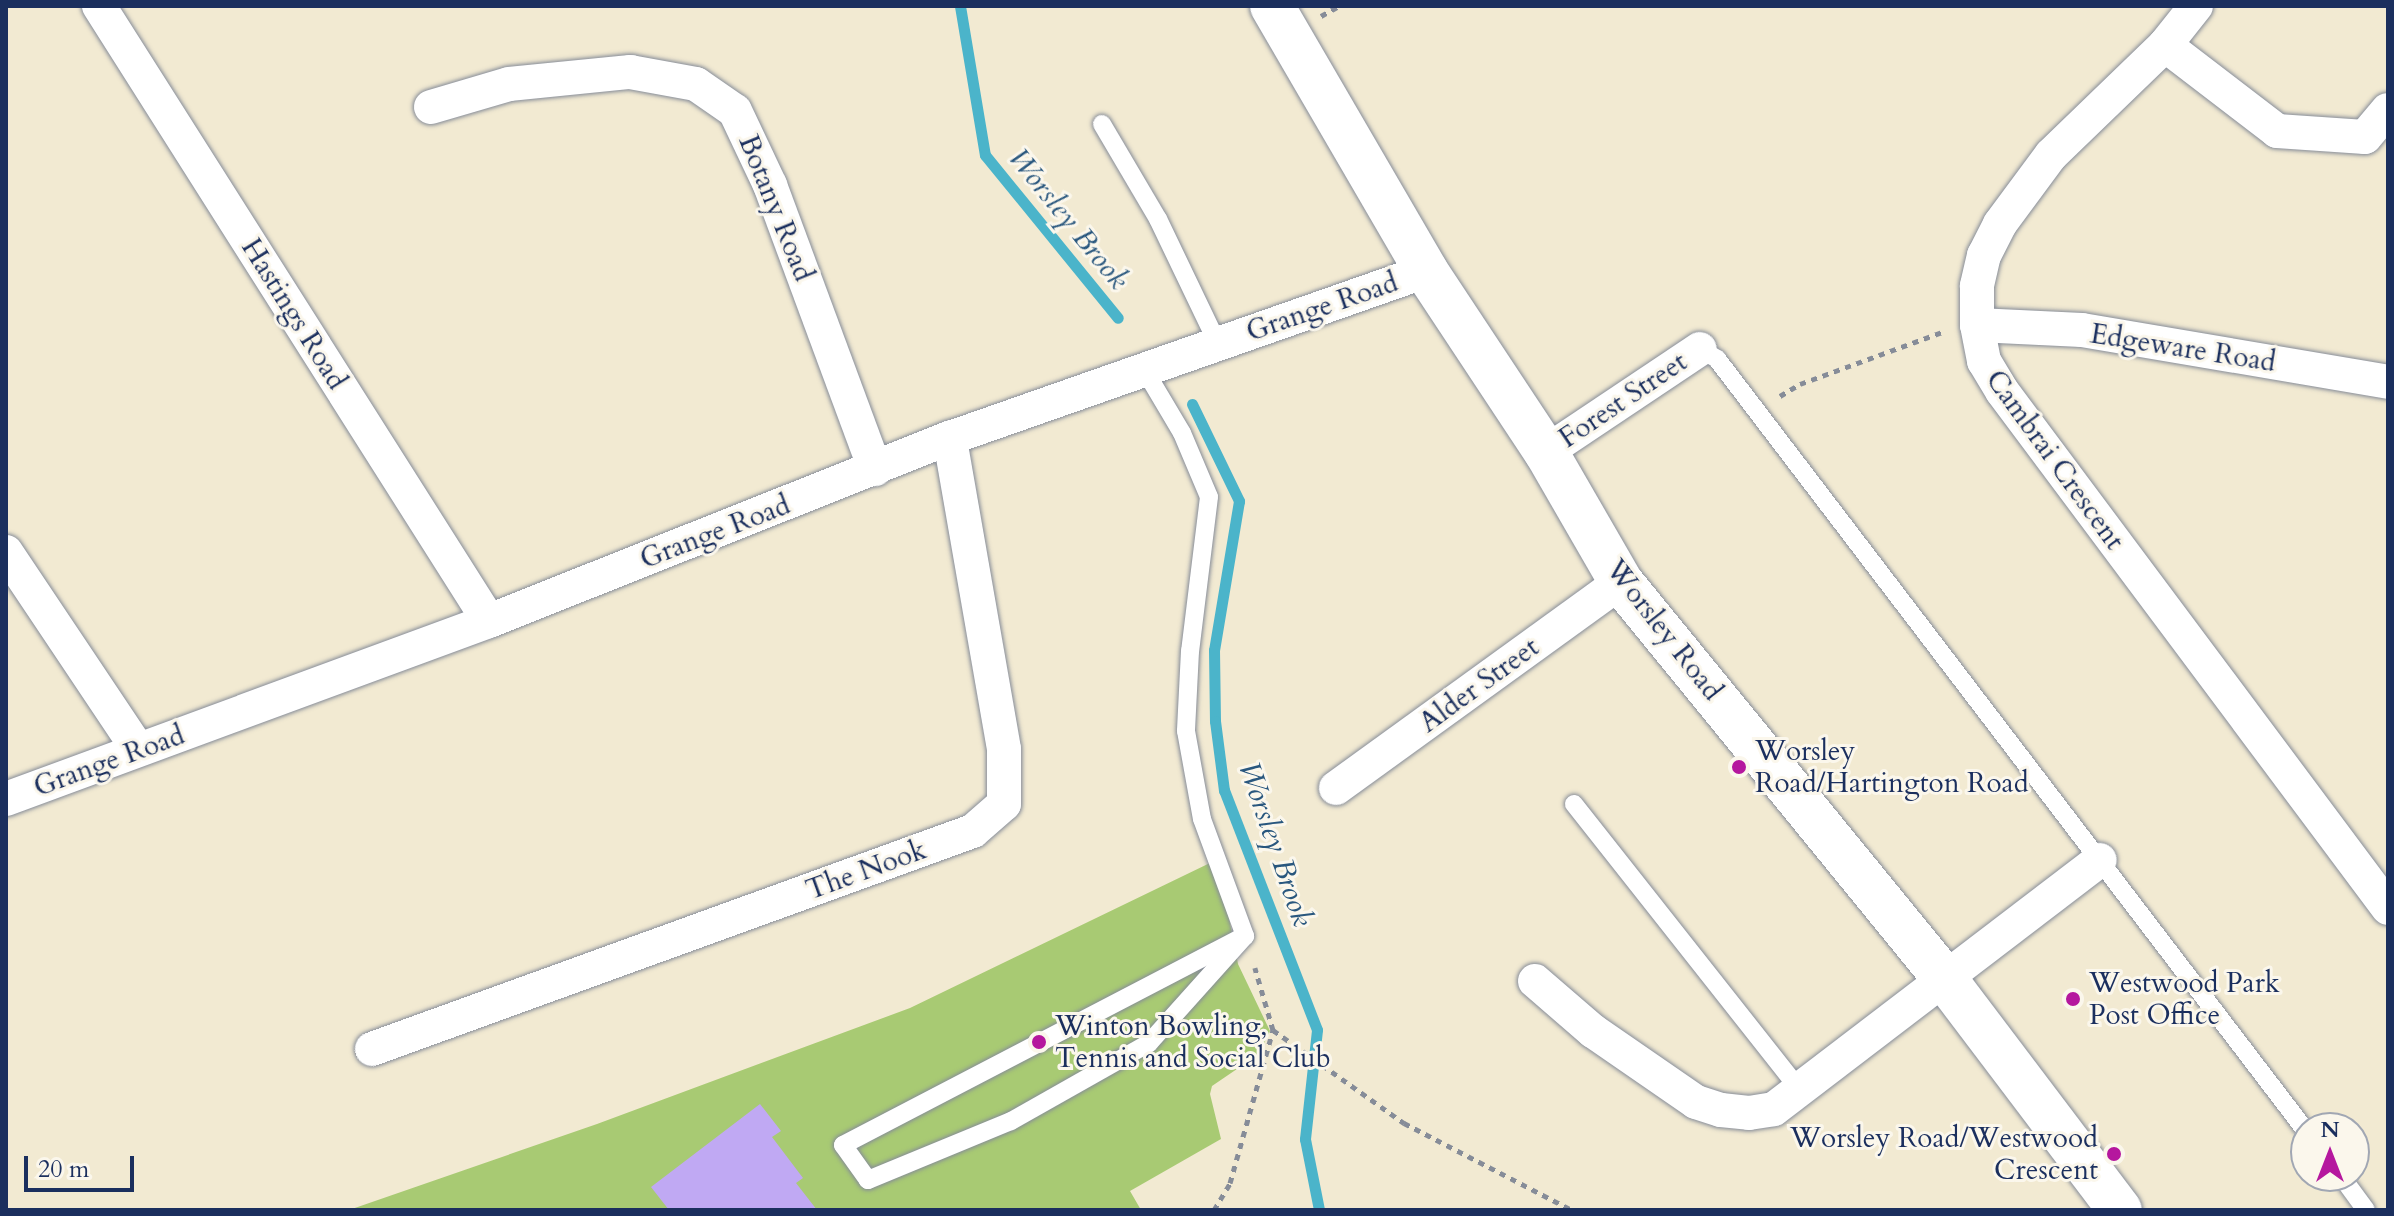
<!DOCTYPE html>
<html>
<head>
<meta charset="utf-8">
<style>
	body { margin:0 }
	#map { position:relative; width:2394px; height:1216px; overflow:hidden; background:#f2ead2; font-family:Cardo,serif }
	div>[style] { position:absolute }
	.green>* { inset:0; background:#a8ca73 }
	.stream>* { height:11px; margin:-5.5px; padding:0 5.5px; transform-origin:5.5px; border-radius:5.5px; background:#4bb4ca }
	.building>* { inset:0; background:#c0a9f3 }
	.path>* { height:5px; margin-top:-2.5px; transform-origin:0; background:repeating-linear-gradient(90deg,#868c98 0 6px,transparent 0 12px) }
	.roads { filter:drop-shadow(0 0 2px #868c98) drop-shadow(0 0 2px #868c98) }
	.service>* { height:18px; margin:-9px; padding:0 9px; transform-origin:9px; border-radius:9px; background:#fff }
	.minor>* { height:34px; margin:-17px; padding:0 17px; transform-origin:17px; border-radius:17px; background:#fff }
	.secondary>* { height:44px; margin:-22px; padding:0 22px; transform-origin:22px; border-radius:22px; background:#fff }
	.dots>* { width:22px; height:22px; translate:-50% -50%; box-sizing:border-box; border:4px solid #fbf7ec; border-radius:50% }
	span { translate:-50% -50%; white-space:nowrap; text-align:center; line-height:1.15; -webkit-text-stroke:6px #fbf7ec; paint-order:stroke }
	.street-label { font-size:28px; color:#1b2f5e }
	.poi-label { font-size:28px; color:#1b2f5e }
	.left { translate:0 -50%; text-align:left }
	.right { translate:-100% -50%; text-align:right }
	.water-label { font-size:30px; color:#29577e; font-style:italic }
	.frame { position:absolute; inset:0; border:8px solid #1b2f5e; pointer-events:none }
	.north { position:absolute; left:2290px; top:1112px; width:80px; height:80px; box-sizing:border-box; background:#fbf7ec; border:2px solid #a1a7b3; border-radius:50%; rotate:0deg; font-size:22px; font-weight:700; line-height:32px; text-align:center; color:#1b2f5e }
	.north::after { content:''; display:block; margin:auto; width:28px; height:36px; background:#b5179e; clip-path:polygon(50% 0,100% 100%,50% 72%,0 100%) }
	.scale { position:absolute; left:24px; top:1156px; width:110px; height:36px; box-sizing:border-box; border:4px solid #1b2f5e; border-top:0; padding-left:10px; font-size:24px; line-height:28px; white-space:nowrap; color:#1b2f5e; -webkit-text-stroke:6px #fbf7ec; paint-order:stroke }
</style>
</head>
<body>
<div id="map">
	<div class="green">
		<div style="clip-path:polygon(1212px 862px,1228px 913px,1238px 964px,1270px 1031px,1259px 1054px,1212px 1086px,1210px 1094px,1221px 1139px,1130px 1191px,1141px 1210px,349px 1210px,597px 1124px,910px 1008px)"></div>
	</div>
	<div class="stream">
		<div style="left:960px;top:6px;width:151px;rotate:80.5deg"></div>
		<div style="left:985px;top:155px;width:210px;rotate:50.8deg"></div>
		<div style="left:1192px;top:404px;width:108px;rotate:64.1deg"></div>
		<div style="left:1239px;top:501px;width:151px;rotate:99.5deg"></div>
		<div style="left:1214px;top:650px;width:71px;rotate:89.2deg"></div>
		<div style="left:1215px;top:721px;width:70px;rotate:82.6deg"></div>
		<div style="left:1224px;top:790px;width:257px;rotate:68.8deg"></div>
		<div style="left:1317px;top:1030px;width:110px;rotate:96.3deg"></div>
		<div style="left:1305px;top:1139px;width:72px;rotate:78.8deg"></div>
	</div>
	<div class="building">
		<div style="clip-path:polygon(760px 1104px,781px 1131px,772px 1137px,803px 1178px,796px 1183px,817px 1210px,669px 1210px,651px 1187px)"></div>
	</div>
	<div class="path">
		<div style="left:1321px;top:16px;width:21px;rotate:-29deg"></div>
		<div style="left:1780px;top:396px;width:23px;rotate:-31deg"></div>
		<div style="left:1800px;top:384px;width:154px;rotate:-20.1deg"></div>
		<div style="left:1273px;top:1030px;width:161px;rotate:35.4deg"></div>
		<div style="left:1404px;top:1123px;width:189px;rotate:27.4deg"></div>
		<div style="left:1214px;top:1210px;width:31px;rotate:-59deg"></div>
		<div style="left:1230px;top:1183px;width:159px;rotate:-74.3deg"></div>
		<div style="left:1273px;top:1030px;width:65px;rotate:-106.2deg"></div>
	</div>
	<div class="roads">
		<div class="service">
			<div style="left:1102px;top:124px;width:110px;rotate:59.5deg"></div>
			<div style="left:1158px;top:219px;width:139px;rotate:64.4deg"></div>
			<div style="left:1700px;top:349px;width:20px;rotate:30deg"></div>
			<div style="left:1717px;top:359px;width:971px;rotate:52.66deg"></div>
			<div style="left:1144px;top:369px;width:74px;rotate:59.3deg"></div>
			<div style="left:1182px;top:433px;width:69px;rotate:67.1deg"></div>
			<div style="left:1209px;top:497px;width:155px;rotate:97deg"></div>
			<div style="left:1190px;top:651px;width:80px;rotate:92.9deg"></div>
			<div style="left:1186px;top:731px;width:89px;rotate:79.7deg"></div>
			<div style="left:1202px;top:819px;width:125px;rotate:69.8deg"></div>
			<div style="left:1574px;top:804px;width:366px;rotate:51.7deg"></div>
			<div style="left:1245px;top:936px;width:144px;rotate:131.9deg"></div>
			<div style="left:1149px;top:1043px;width:159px;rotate:150.5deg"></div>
			<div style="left:1011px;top:1121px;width:155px;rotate:157.6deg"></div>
			<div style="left:868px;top:1180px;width:43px;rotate:-125.5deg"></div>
			<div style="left:843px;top:1145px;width:453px;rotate:-27.5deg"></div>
			<div style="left:2341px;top:1176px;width:42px;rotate:53.7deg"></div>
		</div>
		<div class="minor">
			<div style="left:99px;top:6px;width:728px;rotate:57.62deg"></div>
			<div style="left:2196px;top:6px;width:50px;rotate:128.5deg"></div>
			<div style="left:2165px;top:45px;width:158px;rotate:136deg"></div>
			<div style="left:2051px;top:155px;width:86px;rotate:126.5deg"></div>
			<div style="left:2000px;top:224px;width:35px;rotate:117deg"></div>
			<div style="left:1984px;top:255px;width:32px;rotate:103deg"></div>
			<div style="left:1977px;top:286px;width:39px;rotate:90deg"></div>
			<div style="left:1977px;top:325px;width:37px;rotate:79deg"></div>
			<div style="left:1984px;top:361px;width:35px;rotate:59deg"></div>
			<div style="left:2002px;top:391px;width:645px;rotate:53.25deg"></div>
			<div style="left:2165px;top:45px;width:141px;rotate:37.5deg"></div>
			<div style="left:2277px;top:131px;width:88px;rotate:3.9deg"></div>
			<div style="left:2365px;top:137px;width:35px;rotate:-50deg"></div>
			<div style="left:431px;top:107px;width:81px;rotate:-16.4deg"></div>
			<div style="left:509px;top:84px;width:122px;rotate:-5.7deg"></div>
			<div style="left:630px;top:72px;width:67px;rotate:10.3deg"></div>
			<div style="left:696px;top:84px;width:47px;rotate:34.7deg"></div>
			<div style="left:735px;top:111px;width:82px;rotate:64.7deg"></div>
			<div style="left:770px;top:185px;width:303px;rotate:69.7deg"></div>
			<div style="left:1977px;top:325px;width:105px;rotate:2.7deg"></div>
			<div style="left:2082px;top:330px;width:310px;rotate:9.6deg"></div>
			<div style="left:1546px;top:452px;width:185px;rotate:-33.8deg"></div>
			<div style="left:6px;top:552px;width:237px;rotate:56.2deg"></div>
			<div style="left:1336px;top:788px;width:352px;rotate:-35.9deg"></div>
			<div style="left:6px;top:799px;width:515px;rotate:-20.23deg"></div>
			<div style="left:489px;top:621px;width:496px;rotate:-21.7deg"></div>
			<div style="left:950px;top:438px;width:504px;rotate:-19.33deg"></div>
			<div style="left:1535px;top:981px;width:77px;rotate:40.8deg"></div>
			<div style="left:1593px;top:1031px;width:125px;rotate:34.6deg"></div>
			<div style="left:1696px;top:1102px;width:26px;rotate:18deg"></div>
			<div style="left:1721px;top:1110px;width:28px;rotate:6deg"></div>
			<div style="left:1749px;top:1113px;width:25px;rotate:-9deg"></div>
			<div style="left:1774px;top:1109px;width:410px;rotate:-37.4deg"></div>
			<div style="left:372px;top:1049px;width:639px;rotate:-19.94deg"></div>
			<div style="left:973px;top:831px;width:41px;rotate:-41.1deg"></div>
			<div style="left:1004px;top:804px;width:55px;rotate:-90deg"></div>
			<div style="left:1004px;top:749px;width:316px;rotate:-99.9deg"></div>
		</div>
		<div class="secondary">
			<div style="left:1272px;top:6px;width:306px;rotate:59.8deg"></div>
			<div style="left:1426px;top:271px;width:217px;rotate:56.5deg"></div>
			<div style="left:1546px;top:452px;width:150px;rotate:60deg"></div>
			<div style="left:1621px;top:582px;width:512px;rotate:50.78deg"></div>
			<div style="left:1945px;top:979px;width:290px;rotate:52.9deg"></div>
		</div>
	</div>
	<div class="dots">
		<div style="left:1739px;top:767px;background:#b5179e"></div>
		<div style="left:2073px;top:999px;background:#b5179e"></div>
		<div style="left:1039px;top:1042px;background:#b5179e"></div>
		<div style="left:2114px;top:1154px;background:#b5179e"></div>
	</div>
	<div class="street-label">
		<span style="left:776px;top:208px;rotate:68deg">Botany Road</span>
		<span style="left:1322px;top:307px;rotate:-19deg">Grange Road</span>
		<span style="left:294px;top:314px;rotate:58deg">Hastings Road</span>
		<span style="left:2183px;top:348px;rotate:9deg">Edgeware Road</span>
		<span style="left:1623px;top:400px;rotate:-34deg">Forest Street</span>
		<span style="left:2055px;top:460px;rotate:54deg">Cambrai Crescent</span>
		<span style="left:715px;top:532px;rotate:-21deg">Grange Road</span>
		<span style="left:1664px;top:630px;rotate:52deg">Worsley Road</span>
		<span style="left:1479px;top:685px;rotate:-36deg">Alder Street</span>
		<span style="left:109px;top:761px;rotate:-20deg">Grange Road</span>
		<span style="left:866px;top:870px;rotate:-20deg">The Nook</span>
	</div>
	<div class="poi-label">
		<span class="left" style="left:1755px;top:767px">Worsley<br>Road/Hartington Road</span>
		<span class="left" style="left:2089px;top:999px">Westwood Park<br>Post Office</span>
		<span class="left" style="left:1055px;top:1042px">Winton Bowling,<br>Tennis and Social Club</span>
		<span class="right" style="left:2098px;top:1154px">Worsley Road/Westwood<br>Crescent</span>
	</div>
	<div class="water-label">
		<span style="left:1068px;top:219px;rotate:51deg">Worsley Brook</span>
		<span style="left:1275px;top:844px;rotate:71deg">Worsley Brook</span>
	</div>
	<div class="frame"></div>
	<div class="north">N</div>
	<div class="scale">20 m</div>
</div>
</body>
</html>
